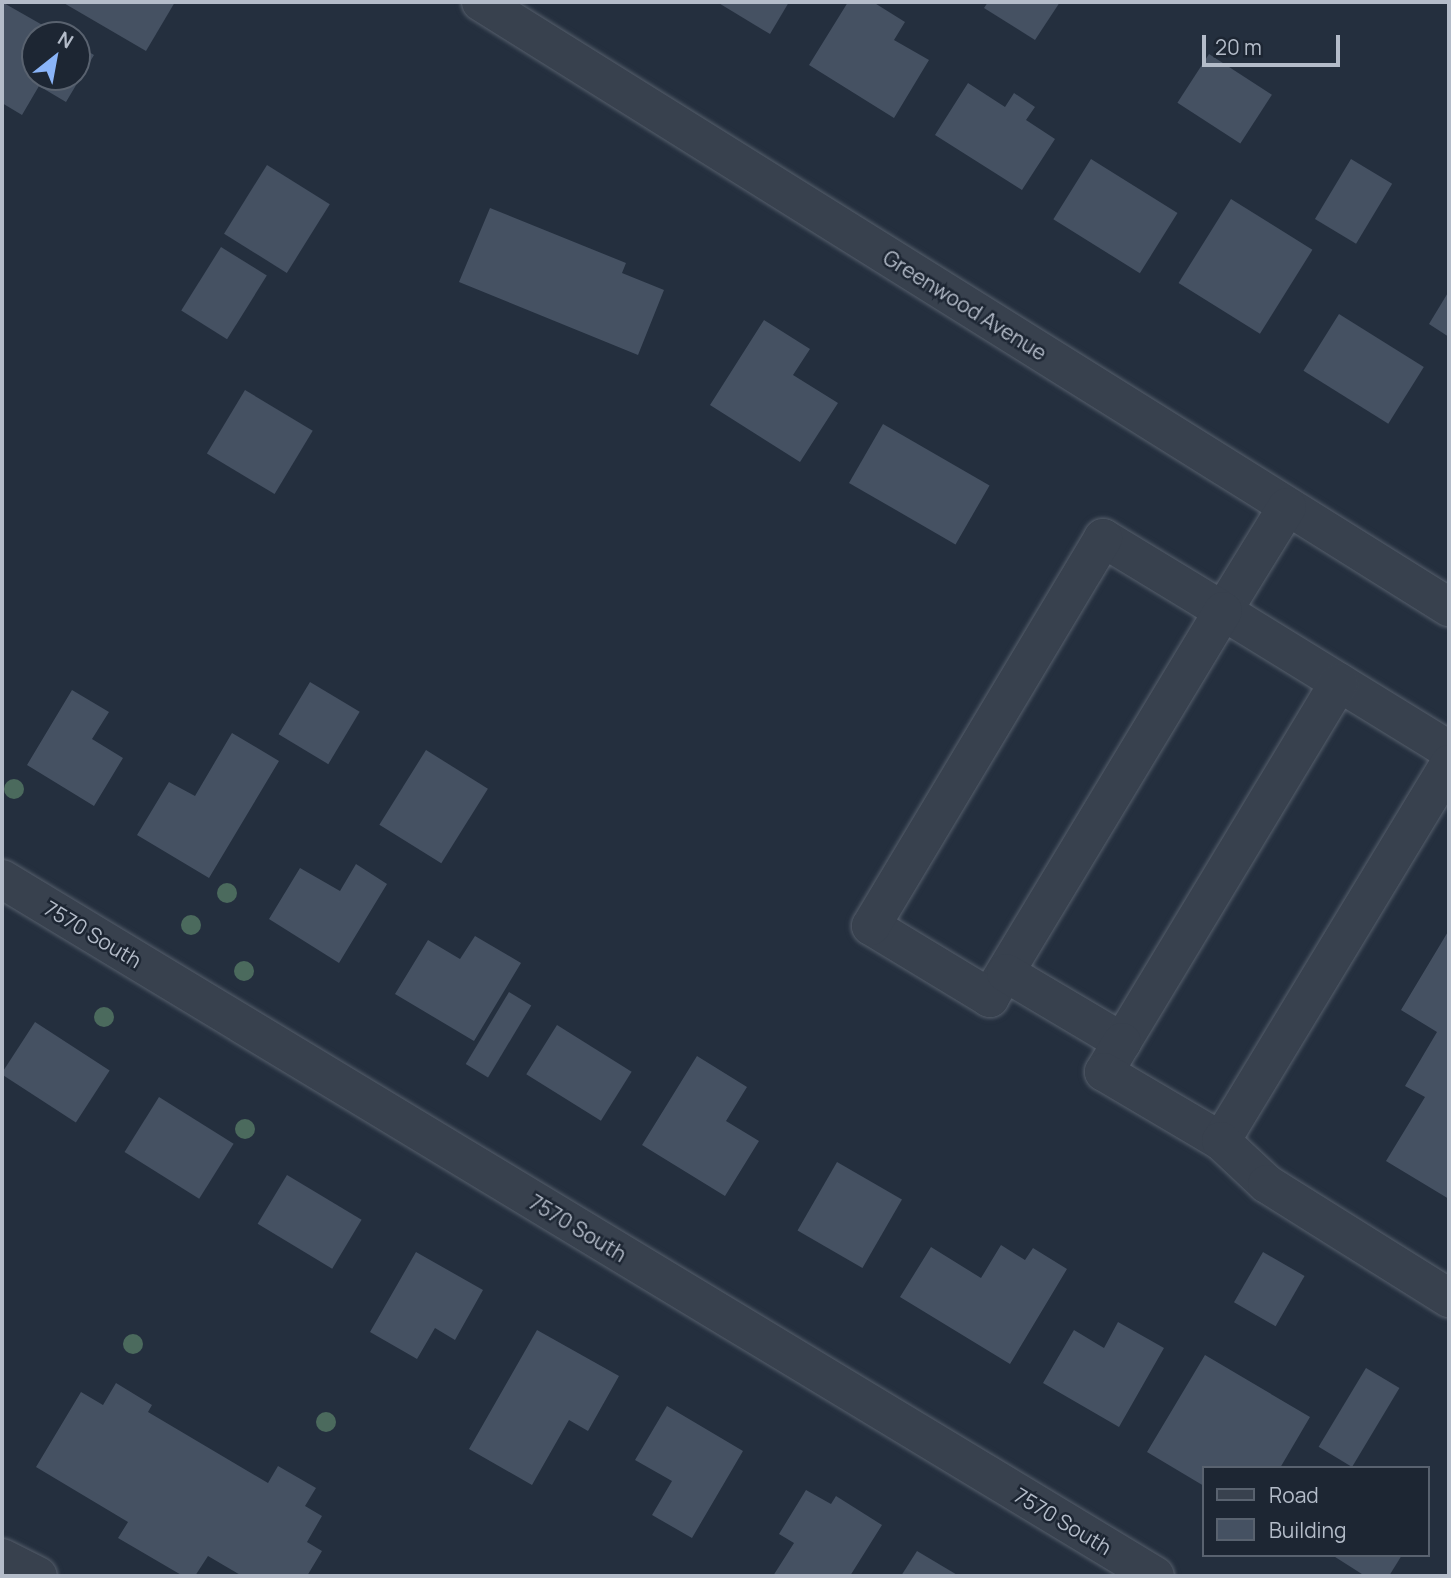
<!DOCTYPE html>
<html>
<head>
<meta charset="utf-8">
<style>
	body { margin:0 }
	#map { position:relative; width:1451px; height:1578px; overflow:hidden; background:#242f3e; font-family:Manrope,sans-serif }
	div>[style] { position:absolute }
	.building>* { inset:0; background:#455162; transform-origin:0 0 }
	.roads { filter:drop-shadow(0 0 2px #565f6c) drop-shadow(0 0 2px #565f6c) }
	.minor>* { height:38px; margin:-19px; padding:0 19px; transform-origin:19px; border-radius:19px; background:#38414e }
	.trees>* { width:20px; height:20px; margin:-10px; border-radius:50%; background:#4b6a5d }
	span { translate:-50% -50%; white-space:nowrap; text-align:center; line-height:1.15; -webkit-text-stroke:5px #1d2633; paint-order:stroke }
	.street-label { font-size:21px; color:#b4bcc9 }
	.frame { position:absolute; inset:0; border:4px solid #b4bcc9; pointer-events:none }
	.legend { position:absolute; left:1202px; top:1466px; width:228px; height:91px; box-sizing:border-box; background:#1d2633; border:2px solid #59626f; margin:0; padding:9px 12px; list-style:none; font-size:21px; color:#b4bcc9 }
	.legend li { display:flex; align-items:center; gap:14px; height:35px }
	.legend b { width:35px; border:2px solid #59626f }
	.north { position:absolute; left:21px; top:21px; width:70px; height:70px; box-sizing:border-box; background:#1d2633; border:2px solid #59626f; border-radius:50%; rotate:31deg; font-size:19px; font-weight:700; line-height:28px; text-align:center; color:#b4bcc9 }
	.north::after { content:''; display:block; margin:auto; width:24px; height:32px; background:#8ab4f8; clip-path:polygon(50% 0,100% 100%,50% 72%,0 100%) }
	.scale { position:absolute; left:1202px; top:35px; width:138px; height:32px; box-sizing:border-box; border:4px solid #b4bcc9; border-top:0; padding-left:9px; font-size:21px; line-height:24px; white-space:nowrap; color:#b4bcc9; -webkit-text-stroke:5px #1d2633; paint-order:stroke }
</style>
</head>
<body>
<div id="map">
	<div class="building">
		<div style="clip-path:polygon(2px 2px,60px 35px,35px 35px,35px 77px,77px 77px,77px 45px,94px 55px,66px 102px,39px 86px,22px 115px,2px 103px)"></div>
		<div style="clip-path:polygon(62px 2px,175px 2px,146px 51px)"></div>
		<div style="clip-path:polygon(717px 2px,789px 2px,770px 34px)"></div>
		<div style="clip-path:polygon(848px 2px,873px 2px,905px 22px,894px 40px,929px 60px,894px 118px,809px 65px)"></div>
		<div style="clip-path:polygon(988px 2px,1060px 2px,1035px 40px,984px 8px)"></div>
		<div style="left:1209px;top:54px;width:75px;height:58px;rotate:33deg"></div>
		<div style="clip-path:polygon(968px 83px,1005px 107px,1014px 93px,1035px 107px,1026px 120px,1055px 139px,1022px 190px,935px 135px)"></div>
		<div style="left:1091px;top:159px;width:102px;height:71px;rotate:32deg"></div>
		<div style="left:1351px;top:159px;width:48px;height:70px;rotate:31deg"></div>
		<div style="left:267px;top:165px;width:74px;height:81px;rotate:32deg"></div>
		<div style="left:1231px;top:199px;width:96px;height:99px;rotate:32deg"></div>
		<div style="clip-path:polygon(490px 208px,626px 263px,622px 273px,664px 290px,638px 355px,459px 282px)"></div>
		<div style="left:221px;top:247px;width:54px;height:75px;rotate:32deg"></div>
		<div style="clip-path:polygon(1449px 291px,1449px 337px,1429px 324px)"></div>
		<div style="left:1339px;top:314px;width:100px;height:67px;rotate:32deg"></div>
		<div style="clip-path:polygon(764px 320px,810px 349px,793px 375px,838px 403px,800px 462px,710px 405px)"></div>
		<div style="left:245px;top:390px;width:79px;height:74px;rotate:31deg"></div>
		<div style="left:883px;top:424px;width:123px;height:68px;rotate:30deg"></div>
		<div style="left:310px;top:682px;width:58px;height:61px;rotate:31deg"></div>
		<div style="clip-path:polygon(72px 690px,109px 712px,92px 739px,123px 758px,94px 806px,27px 765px)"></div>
		<div style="clip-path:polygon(232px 733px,279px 761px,209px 878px,137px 835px,169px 782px,195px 796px)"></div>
		<div style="left:426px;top:750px;width:73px;height:88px;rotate:32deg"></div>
		<div style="clip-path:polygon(356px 864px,387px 884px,339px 963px,269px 919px,300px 868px,340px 891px)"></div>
		<div style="clip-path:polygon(1449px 930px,1449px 1199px,1386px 1161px,1425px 1097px,1405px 1086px,1437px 1032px,1401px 1010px)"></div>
		<div style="clip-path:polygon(475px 936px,521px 963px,474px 1041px,395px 994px,428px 940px,460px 959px)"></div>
		<div style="left:509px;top:992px;width:26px;height:84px;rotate:31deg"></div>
		<div style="left:35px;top:1022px;width:89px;height:62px;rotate:33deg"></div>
		<div style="left:557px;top:1025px;width:88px;height:58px;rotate:32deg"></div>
		<div style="clip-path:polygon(697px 1056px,747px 1087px,726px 1121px,759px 1141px,725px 1196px,642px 1145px)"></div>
		<div style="left:159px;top:1097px;width:88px;height:65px;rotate:32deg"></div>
		<div style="left:837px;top:1162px;width:75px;height:79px;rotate:30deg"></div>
		<div style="left:287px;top:1175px;width:87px;height:57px;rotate:31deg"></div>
		<div style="clip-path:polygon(1001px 1245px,1025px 1260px,1033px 1248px,1067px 1269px,1010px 1364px,900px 1297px,931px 1247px,981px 1278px)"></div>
		<div style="clip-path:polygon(416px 1252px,483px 1290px,455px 1340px,435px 1328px,417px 1359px,370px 1332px)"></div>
		<div style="left:1263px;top:1252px;width:48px;height:58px;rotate:30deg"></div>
		<div style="clip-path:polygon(1118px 1322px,1164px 1348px,1119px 1427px,1043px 1383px,1074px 1330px,1104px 1348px)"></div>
		<div style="clip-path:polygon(537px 1330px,619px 1376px,588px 1431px,569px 1420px,532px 1485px,469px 1449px)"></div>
		<div style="clip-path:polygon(1205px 1355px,1310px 1417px,1280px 1468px,1204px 1468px,1204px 1486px,1147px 1452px)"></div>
		<div style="left:1366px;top:1368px;width:39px;height:92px;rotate:31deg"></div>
		<div style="clip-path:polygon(116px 1383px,152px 1405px,148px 1412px,268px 1483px,278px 1466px,316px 1488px,305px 1506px,322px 1516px,307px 1542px,322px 1551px,307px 1576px,242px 1576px,208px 1556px,195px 1576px,183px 1576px,118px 1538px,128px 1522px,36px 1467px,81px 1392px,103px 1405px)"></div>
		<div style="clip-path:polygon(667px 1406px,743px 1451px,692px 1538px,652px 1515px,672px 1481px,635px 1460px)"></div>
		<div style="clip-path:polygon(806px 1490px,831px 1504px,836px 1496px,882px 1525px,850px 1576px,773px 1576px,794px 1543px,779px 1534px)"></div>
		<div style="clip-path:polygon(917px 1551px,959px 1576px,901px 1576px)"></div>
		<div style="clip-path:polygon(1332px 1555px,1402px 1555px,1389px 1576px,1365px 1576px)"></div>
	</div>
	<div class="roads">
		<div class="minor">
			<div style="left:481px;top:2px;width:1142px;rotate:32.01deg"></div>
			<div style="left:1287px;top:507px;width:122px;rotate:121.6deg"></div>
			<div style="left:1223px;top:611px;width:265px;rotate:31.6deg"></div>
			<div style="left:1103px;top:538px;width:140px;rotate:31.3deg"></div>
			<div style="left:1223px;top:611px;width:452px;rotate:121.1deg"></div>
			<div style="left:990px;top:998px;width:139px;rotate:-148.8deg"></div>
			<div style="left:871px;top:926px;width:452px;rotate:-59.1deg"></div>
			<div style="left:2px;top:879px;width:1347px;rotate:31.15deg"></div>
			<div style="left:1006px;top:973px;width:135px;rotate:30.7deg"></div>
			<div style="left:1122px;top:1042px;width:420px;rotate:-58.9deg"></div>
			<div style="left:1122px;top:1042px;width:35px;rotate:121deg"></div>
			<div style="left:1104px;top:1072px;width:136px;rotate:30.5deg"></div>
			<div style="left:1221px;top:1141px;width:441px;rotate:-58.8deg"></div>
			<div style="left:1221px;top:1141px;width:63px;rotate:43.1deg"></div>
			<div style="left:1267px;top:1184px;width:215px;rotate:32.1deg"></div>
			<div style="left:2px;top:1558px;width:40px;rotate:26.6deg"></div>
		</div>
	</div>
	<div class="trees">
		<div style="left:14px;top:789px"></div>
		<div style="left:227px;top:893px"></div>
		<div style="left:191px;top:925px"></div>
		<div style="left:244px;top:971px"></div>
		<div style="left:104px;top:1017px"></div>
		<div style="left:245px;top:1129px"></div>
		<div style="left:133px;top:1344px"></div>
		<div style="left:326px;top:1422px"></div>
	</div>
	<div class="street-label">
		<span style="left:965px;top:305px;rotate:32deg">Greenwood Avenue</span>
		<span style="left:93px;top:934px;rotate:31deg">7570 South</span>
		<span style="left:578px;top:1228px;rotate:31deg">7570 South</span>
		<span style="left:1063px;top:1521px;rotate:31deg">7570 South</span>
	</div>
	<div class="frame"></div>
	<ul class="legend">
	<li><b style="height:9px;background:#38414e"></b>Road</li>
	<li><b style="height:19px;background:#455162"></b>Building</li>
	</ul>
	<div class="north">N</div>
	<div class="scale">20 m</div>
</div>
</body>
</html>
